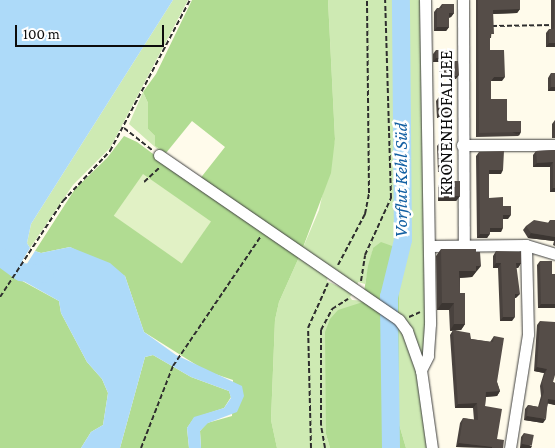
<!DOCTYPE html>
<html>
<head>
<meta charset="utf-8">
<style>
	body { margin:0 }
	#map { position:relative; width:555px; height:448px; overflow:hidden; background:#fffbeb; font-family:"Crimson Pro",serif }
	div>[style] { position:absolute }
	.green>* { inset:0; background:#ceeab3 }
	.forest>* { inset:0; background:#b1dc92 }
	.pitch>* { inset:0; background:#e1f1c5; transform-origin:0 0 }
	.water>* { inset:0; background:#addaf9 }
	.river>* { height:18px; margin:-9px; padding:0 9px; transform-origin:9px; border-radius:9px; background:#addaf9 }
	.path>* { height:2px; margin-top:-1px; transform-origin:0; background:repeating-linear-gradient(90deg,#2e2e2e 0 5px,transparent 0 7.5px) }
	.roads { filter:drop-shadow(0 0 1px #3f3f3f) drop-shadow(0 0 1px #3f3f3f) }
	.minor>* { height:11px; margin:-5.5px; padding:0 5.5px; transform-origin:5.5px; border-radius:5.5px; background:#fff }
	.wall>* { inset:0; background:#49423e }
	.shaded-wall>* { inset:0; background:#3c3632; transform-origin:0 0 }
	.building>* { inset:0; background:#554d48; transform-origin:0 0 }
	span { translate:-50% -50%; white-space:nowrap; text-align:center; line-height:1.15; -webkit-text-stroke:5px #fff; paint-order:stroke }
	.street-label { font-size:18px; color:#0c0c0c }
	.water-label { font-size:19px; color:#115fa2; font-style:italic }
	.scale { position:absolute; left:15px; top:25px; width:149px; height:22px; box-sizing:border-box; border:2px solid #0c0c0c; border-top:0; padding-left:6px; font-size:15px; line-height:18px; white-space:nowrap; color:#0c0c0c; -webkit-text-stroke:4px #fff; paint-order:stroke }
</style>
</head>
<body>
<div id="map">
	<div class="green">
		<div style="clip-path:polygon(173px 0,188px 0,110px 148px,73px 185px,30px 248px,27px 243px,31px 224px)"></div>
		<div style="clip-path:polygon(328px 0,420px 0,427px 323px,424px 360px,398px 316px,390px 278px,373px 248px,365px 284px,358px 282px,357px 287px,337px 275px,338px 271px,334px 269px,332px 271px,302px 250px,319px 210px,335px 139px)"></div>
		<div style="clip-path:polygon(143px 92px,148px 103px,148px 129px,155px 136px,155px 146px,166px 153px,164px 155px,129px 124px)"></div>
		<div style="clip-path:polygon(300px 255px,328px 275px,327px 281px,353px 293px,350px 297px,352px 300px,366px 301px,326px 434px,330px 448px,277px 448px,271px 420px,275px 320px,279px 302px)"></div>
		<div style="clip-path:polygon(398px 322px,417px 371px,429px 448px,406px 448px,399px 424px)"></div>
	</div>
	<div class="forest">
		<div style="clip-path:polygon(192px 0,328px 0,335px 139px,331px 173px,302px 250px,199px 180px,225px 147px,192px 121px,166px 153px,155px 146px,155px 136px,148px 129px,148px 103px,143px 92px,156px 74px)"></div>
		<div style="clip-path:polygon(124px 136px,137px 142px,195px 185px,300px 255px,279px 302px,275px 320px,271px 420px,277px 448px,201px 448px,200px 431px,207px 423px,232px 416px,233px 380px,206px 371px,144px 332px,125px 276px,70px 247px,41px 253px,35px 251px,75px 189px,107px 158px)"></div>
		<div style="clip-path:polygon(381px 242px,395px 247px,390px 278px,399px 285px,399px 424px,406px 448px,330px 448px,326px 434px,325px 332px,330px 319px,338px 310px,366px 301px,364px 292px,368px 266px,373px 248px)"></div>
		<div style="clip-path:polygon(0 264px,13px 276px,59px 301px,61px 313px,87px 362px,102px 379px,108px 393px,103px 425px,91px 432px,81px 448px,0 448px)"></div>
		<div style="clip-path:polygon(153px 355px,191px 377px,229px 391px,231px 397px,224px 408px,194px 418px,187px 428px,189px 448px,120px 448px,145px 357px)"></div>
	</div>
	<div class="pitch">
		<div style="left:143px;top:174px;width:83px;height:51px;rotate:35deg"></div>
	</div>
	<div class="water">
		<div style="clip-path:polygon(0 0,173px 0,31px 224px,27px 243px,30px 248px,13px 276px,0 264px)"></div>
		<div style="clip-path:polygon(70px 247px,110px 263px,125px 276px,144px 332px,176px 355px,242px 386px,244px 396px,237px 412px,208px 423px,200px 431px,201px 448px,189px 448px,187px 428px,194px 417px,224px 408px,231px 398px,229px 391px,191px 377px,153px 355px,145px 357px,120px 448px,81px 448px,91px 432px,103px 425px,108px 393px,102px 379px,87px 362px,61px 313px,59px 301px,18px 278px,35px 251px,41px 253px)"></div>
	</div>
	<div class="river">
		<div style="left:0;top:257px;width:26px;rotate:36deg"></div>
		<div style="left:21px;top:272px;width:24px;rotate:5deg"></div>
		<div style="left:391px;top:448px;width:151px;rotate:-90.8deg"></div>
		<div style="left:389px;top:297px;width:59px;rotate:-76.2deg"></div>
		<div style="left:403px;top:240px;width:240px;rotate:-90.5deg"></div>
	</div>
	<div class="path">
		<div style="left:492px;top:26px;width:63px;rotate:-0.9deg"></div>
		<div style="left:124px;top:128px;width:36px;rotate:38deg"></div>
		<div style="left:144px;top:182px;width:21px;rotate:-43deg"></div>
		<div style="left:338px;top:265px;width:58px;rotate:-62.1deg"></div>
		<div style="left:365px;top:214px;width:21px;rotate:-79deg"></div>
		<div style="left:369px;top:193px;width:193px;rotate:-90.6deg"></div>
		<div style="left:361px;top:281px;width:26px;rotate:-81deg"></div>
		<div style="left:365px;top:255px;width:63px;rotate:-65.5deg"></div>
		<div style="left:391px;top:198px;width:198px;rotate:-91.7deg"></div>
		<div style="left:0;top:297px;width:115px;rotate:-56.7deg"></div>
		<div style="left:63px;top:201px;width:69px;rotate:-46.8deg"></div>
		<div style="left:110px;top:151px;width:171px;rotate:-62.1deg"></div>
		<div style="left:409px;top:317px;width:12px;rotate:-24deg"></div>
		<div style="left:141px;top:448px;width:88px;rotate:-68.7deg"></div>
		<div style="left:173px;top:366px;width:157px;rotate:-55.9deg"></div>
		<div style="left:311px;top:448px;width:120px;rotate:-91.4deg"></div>
		<div style="left:308px;top:328px;width:49px;rotate:-66deg"></div>
		<div style="left:325px;top:448px;width:23px;rotate:-100deg"></div>
		<div style="left:321px;top:425px;width:95px;rotate:-90deg"></div>
		<div style="left:321px;top:330px;width:24px;rotate:-62deg"></div>
		<div style="left:332px;top:309px;width:19px;rotate:-32deg"></div>
	</div>
	<div class="roads">
		<div class="minor">
			<div style="left:425px;top:0;width:324px;rotate:89.1deg"></div>
			<div style="left:430px;top:324px;width:32px;rotate:94deg"></div>
			<div style="left:428px;top:356px;width:16px;rotate:117deg"></div>
			<div style="left:421px;top:370px;width:79px;rotate:82deg"></div>
			<div style="left:463px;top:0;width:246px;rotate:89.8deg"></div>
			<div style="left:462px;top:145px;width:93px"></div>
			<div style="left:159px;top:155px;width:291px;rotate:34.5deg"></div>
			<div style="left:399px;top:320px;width:14px;rotate:54deg"></div>
			<div style="left:407px;top:331px;width:41px;rotate:70.3deg"></div>
			<div style="left:429px;top:246px;width:97px;rotate:-0.6deg"></div>
			<div style="left:526px;top:245px;width:30px;rotate:17deg"></div>
			<div style="left:510px;top:448px;width:115px;rotate:-81deg"></div>
			<div style="left:528px;top:334px;width:89px;rotate:-91.3deg"></div>
		</div>
	</div>
	<div class="wall">
		<div style="clip-path:polygon(476px 0,520px 0,520px 9px,517px 13px,493px 14px,491px 38px,490px 38px,490px 50px,502px 81px,491px 81px,491px 99px,519px 136px,476px 137px)"></div>
		<div style="clip-path:polygon(551px 0,555px 0,555px 47px,546px 47px,546px 33px,549px 29px,551px 29px)"></div>
		<div style="clip-path:polygon(442px 4px,454px 13px,451px 17px,449px 18px,449px 27px,446px 31px,434px 31px,434px 12px,437px 8px,439px 8px)"></div>
		<div style="clip-path:polygon(436px 50px,451px 61px,456px 79px,439px 79px,439px 62px,433px 62px,433px 54px)"></div>
		<div style="clip-path:polygon(551px 73px,555px 91px,548px 91px,548px 78px)"></div>
		<div style="clip-path:polygon(439px 97px,448px 118px,437px 118px,436px 101px)"></div>
		<div style="clip-path:polygon(555px 120px,555px 138px,552px 138px,552px 124px)"></div>
		<div style="clip-path:polygon(440px 142px,453px 167px,450px 172px,438px 172px,437px 146px)"></div>
		<div style="clip-path:polygon(555px 150px,555px 192px,550px 192px,550px 167px,533px 167px,533px 155px,536px 151px)"></div>
		<div style="clip-path:polygon(479px 152px,501px 174px,489px 174px,489px 198px,503px 206px,508px 219px,503px 219px,501px 232px,490px 232px,487px 238px,477px 238px,476px 156px)"></div>
		<div style="clip-path:polygon(441px 182px,460px 196px,456px 201px,438px 201px,438px 186px)"></div>
		<div style="clip-path:polygon(550px 220px,555px 220px,555px 246px,553px 245px,554px 241px,528px 238px,523px 230px,526px 226px,548px 223px)"></div>
		<div style="clip-path:polygon(441px 249px,476px 273px,475px 273px,472px 277px,460px 278px,460px 293px,465px 324px,461px 330px,455px 330px,471px 339px,490px 342px,494px 336px,497px 382px,500px 391px,497px 396px,486px 397px,485px 406px,497px 439px,503px 448px,456px 447px,460px 423px,463px 418px,474px 420px,473px 408px,455px 408px,450px 335px,453px 330px,450px 331px,449px 310px,437px 310px,436px 256px)"></div>
		<div style="clip-path:polygon(496px 251px,521px 263px,518px 268px,516px 268px,516px 298px,515px 298px,512px 321px,500px 321px,498px 268px,493px 268px,493px 256px)"></div>
		<div style="clip-path:polygon(540px 261px,552px 274px,555px 274px,555px 308px,538px 308px,537px 265px)"></div>
		<div style="clip-path:polygon(540px 321px,553px 382px,555px 383px,555px 405px,548px 403px,543px 423px,524px 420px,525px 409px,528px 405px,538px 407px,541px 396px,540px 386px,544px 373px,534px 371px,537px 325px)"></div>
		<div style="clip-path:polygon(524px 433px,531px 448px,520px 448px,521px 437px)"></div>
	</div>
	<div class="shaded-wall">
		<div style="clip-path:polygon(520px 9px,517px 13px,490px 14px,493px 10px)"></div>
		<div style="clip-path:polygon(449px 13px,454px 13px,451px 17px,446px 18px)"></div>
		<div style="clip-path:polygon(437px 27px,449px 27px,446px 31px,434px 31px)"></div>
		<div style="clip-path:polygon(549px 43px,555px 43px,555px 47px,546px 47px)"></div>
		<div style="clip-path:polygon(436px 58px,442px 58px,439px 62px,433px 62px)"></div>
		<div style="clip-path:polygon(459px 75px,456px 79px,439px 79px,442px 76px)"></div>
		<div style="clip-path:polygon(494px 77px,505px 77px,502px 81px,491px 81px)"></div>
		<div style="clip-path:polygon(551px 87px,555px 87px,555px 91px,548px 91px)"></div>
		<div style="clip-path:polygon(440px 113px,451px 113px,448px 118px,437px 118px)"></div>
		<div style="left:521px;top:132px;width:4px;height:42px;rotate:117deg"></div>
		<div style="clip-path:polygon(553px 162px,550px 167px,533px 167px,537px 163px)"></div>
		<div style="clip-path:polygon(453px 167px,450px 172px,438px 172px,441px 168px)"></div>
		<div style="clip-path:polygon(489px 170px,503px 170px,501px 174px,486px 174px)"></div>
		<div style="clip-path:polygon(553px 188px,555px 188px,555px 192px,550px 192px)"></div>
		<div style="clip-path:polygon(441px 196px,460px 196px,456px 201px,438px 201px)"></div>
		<div style="clip-path:polygon(503px 215px,511px 215px,508px 219px,500px 219px)"></div>
		<div style="clip-path:polygon(490px 228px,503px 228px,501px 232px,487px 232px)"></div>
		<div style="clip-path:polygon(531px 233px,555px 237px,555px 240px,554px 241px,528px 238px)"></div>
		<div style="clip-path:polygon(480px 234px,490px 234px,487px 238px,477px 238px)"></div>
		<div style="clip-path:polygon(496px 263px,501px 263px,498px 268px,493px 268px)"></div>
		<div style="clip-path:polygon(516px 263px,521px 263px,518px 268px,512px 268px)"></div>
		<div style="clip-path:polygon(476px 266px,481px 266px,472px 277px,455px 278px,459px 271px)"></div>
		<div style="clip-path:polygon(515px 294px,520px 294px,516px 298px,512px 298px)"></div>
		<div style="clip-path:polygon(442px 303px,454px 303px,449px 310px,437px 310px)"></div>
		<div style="clip-path:polygon(541px 304px,555px 304px,555px 308px,538px 308px)"></div>
		<div style="clip-path:polygon(503px 317px,515px 317px,512px 321px,500px 321px)"></div>
		<div style="clip-path:polygon(454px 324px,465px 324px,461px 330px,450px 331px)"></div>
		<div style="clip-path:polygon(537px 367px,547px 369px,544px 373px,534px 371px)"></div>
		<div style="clip-path:polygon(500px 391px,497px 396px,482px 397px,486px 392px)"></div>
		<div style="clip-path:polygon(548px 399px,555px 400px,555px 405px,545px 403px)"></div>
		<div style="clip-path:polygon(477px 403px,473px 408px,455px 408px,458px 404px)"></div>
		<div style="clip-path:polygon(527px 416px,546px 419px,543px 423px,524px 420px)"></div>
		<div style="clip-path:polygon(459px 443px,493px 447px,492px 448px,456px 447px)"></div>
		<div style="clip-path:polygon(522px 444px,532px 446px,531px 448px,520px 448px)"></div>
	</div>
	<div class="building">
		<div style="clip-path:polygon(478px 0,520px 0,520px 9px,493px 10px,494px 34px,490px 34px,490px 50px,504px 50px,505px 77px,494px 77px,491px 81px,491px 99px,507px 99px,507px 121px,521px 121px,521px 132px,479px 133px)"></div>
		<div style="clip-path:polygon(554px 0,555px 0,555px 43px,549px 43px,549px 29px,554px 29px)"></div>
		<div style="clip-path:polygon(442px 4px,454px 4px,454px 13px,449px 13px,449px 27px,437px 27px,437px 8px,442px 8px)"></div>
		<div style="clip-path:polygon(436px 50px,450px 50px,451px 61px,458px 61px,459px 75px,442px 76px,442px 58px,436px 58px)"></div>
		<div style="left:551px;top:73px;width:4px;height:14px"></div>
		<div style="left:451px;top:96px;width:17px;height:12px;rotate:90deg"></div>
		<div style="left:452px;top:141px;width:26px;height:12px;rotate:88deg"></div>
		<div style="clip-path:polygon(555px 150px,555px 188px,553px 188px,553px 162px,537px 163px,536px 151px)"></div>
		<div style="clip-path:polygon(504px 151px,503px 170px,489px 170px,489px 198px,503px 197px,503px 206px,511px 206px,511px 215px,503px 215px,503px 228px,490px 228px,490px 234px,480px 234px,479px 152px)"></div>
		<div style="left:460px;top:181px;width:15px;height:19px;rotate:90deg"></div>
		<div style="clip-path:polygon(534px 220px,550px 223px,550px 220px,555px 220px,555px 237px,531px 233px,526px 226px)"></div>
		<div style="clip-path:polygon(441px 249px,476px 249px,476px 252px,480px 252px,481px 266px,476px 266px,476px 271px,459px 271px,460px 293px,465px 293px,465px 324px,454px 324px,454px 303px,442px 303px)"></div>
		<div style="clip-path:polygon(496px 251px,521px 252px,521px 263px,516px 263px,520px 294px,515px 294px,515px 317px,503px 317px,501px 263px,496px 263px)"></div>
		<div style="clip-path:polygon(540px 261px,552px 261px,552px 274px,555px 274px,555px 304px,541px 304px)"></div>
		<div style="clip-path:polygon(540px 321px,555px 322px,555px 375px,553px 382px,555px 383px,555px 400px,548px 399px,546px 419px,527px 416px,528px 405px,539px 407px,544px 392px,542px 382px,547px 369px,537px 367px)"></div>
		<div style="clip-path:polygon(453px 330px,470px 333px,471px 339px,493px 342px,494px 336px,504px 338px,497px 382px,500px 391px,486px 392px,485px 406px,502px 409px,497px 439px,504px 440px,503px 448px,492px 448px,493px 447px,459px 443px,463px 418px,478px 420px,477px 403px,458px 404px)"></div>
		<div style="left:524px;top:433px;width:10px;height:11px;rotate:11deg"></div>
	</div>
	<div class="street-label">
		<span style="left:446px;top:123px;rotate:-90deg">KRONENHOFALLEE</span>
	</div>
	<div class="water-label">
		<span style="left:401px;top:180px;rotate:-90deg">Vorflut Kehl Süd</span>
	</div>
	<div class="scale">100 m</div>
</div>
</body>
</html>
